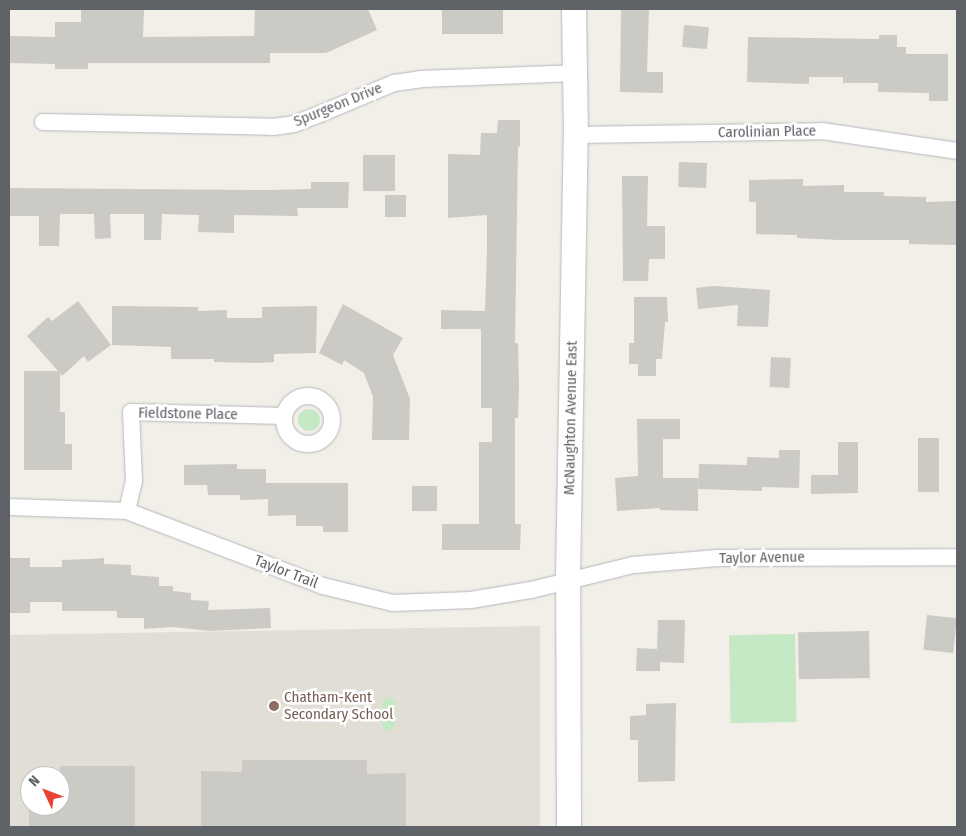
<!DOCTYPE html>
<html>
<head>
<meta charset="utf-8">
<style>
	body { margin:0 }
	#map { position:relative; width:966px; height:836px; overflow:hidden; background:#f1efe8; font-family:"Fira Sans Condensed",sans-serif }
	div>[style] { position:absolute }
	.education>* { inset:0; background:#e1ded6 }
	.green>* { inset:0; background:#c5e8c5; transform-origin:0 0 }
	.round { border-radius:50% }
	.building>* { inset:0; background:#cccac5; transform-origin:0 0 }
	.roads { filter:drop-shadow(0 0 1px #b5b8bc) drop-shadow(0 0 1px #b5b8bc) }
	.minor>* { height:16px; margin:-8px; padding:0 8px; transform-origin:8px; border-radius:8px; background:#fff }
	.minor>.ring { margin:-8px; padding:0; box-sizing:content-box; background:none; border:16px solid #fff; border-radius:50% }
	.secondary>* { height:24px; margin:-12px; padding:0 12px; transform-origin:12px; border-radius:12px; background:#fff }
	.dots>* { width:14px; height:14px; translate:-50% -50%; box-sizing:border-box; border:2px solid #fff; border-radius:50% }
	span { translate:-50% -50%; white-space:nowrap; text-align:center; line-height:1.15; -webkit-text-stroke:5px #fff; paint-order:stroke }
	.street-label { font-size:15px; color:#5f6368 }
	.education-label { font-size:15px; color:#785e54 }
	.left { translate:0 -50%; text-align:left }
	.frame { position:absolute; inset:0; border:10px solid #5f6368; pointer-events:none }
	.north { position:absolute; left:20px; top:766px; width:50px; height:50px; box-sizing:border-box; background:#fff; border:1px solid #bfc1c3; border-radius:50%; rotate:313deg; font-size:14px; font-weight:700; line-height:20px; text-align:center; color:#5f6368 }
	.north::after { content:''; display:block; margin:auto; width:18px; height:22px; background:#ea4335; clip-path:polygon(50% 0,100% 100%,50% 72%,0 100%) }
</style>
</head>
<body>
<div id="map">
	<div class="education">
		<div style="clip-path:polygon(evenodd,540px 626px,540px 827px,9px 827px,9px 635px,540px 626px,30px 776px,60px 776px,60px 806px,30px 806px,30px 776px)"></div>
	</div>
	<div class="green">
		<div class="round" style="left:298px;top:409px;width:22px;height:22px"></div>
		<div style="left:795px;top:634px;width:88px;height:66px;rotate:89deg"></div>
		<div style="clip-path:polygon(387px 697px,391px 697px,396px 703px,395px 725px,391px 731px,385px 730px,382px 724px,382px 702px)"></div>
	</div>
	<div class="building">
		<div style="clip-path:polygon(81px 9px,144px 9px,143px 37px,254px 36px,255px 9px,368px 9px,377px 30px,326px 53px,270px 53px,270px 63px,88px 63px,88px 69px,55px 69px,55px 64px,9px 63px,9px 36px,55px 37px,55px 22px,81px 22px)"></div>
		<div style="left:442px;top:9px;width:61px;height:25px"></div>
		<div style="clip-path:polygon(621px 9px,649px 9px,647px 72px,663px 72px,663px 93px,620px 92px)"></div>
		<div style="left:684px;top:25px;width:25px;height:22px;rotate:5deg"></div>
		<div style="clip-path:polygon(879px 35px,897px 35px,897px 47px,906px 47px,906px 54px,948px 54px,948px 101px,929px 101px,929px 93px,878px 92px,878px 83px,843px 83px,843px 77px,809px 77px,809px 84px,747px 82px,748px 37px,879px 39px)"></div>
		<div style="clip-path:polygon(498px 120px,520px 120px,520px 147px,518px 146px,515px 343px,518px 343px,519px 387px,518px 418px,515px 418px,515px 524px,521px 524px,520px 550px,442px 550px,442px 524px,479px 524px,479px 442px,492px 442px,492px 408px,481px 408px,481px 329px,441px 329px,441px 310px,485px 311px,487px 248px,487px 215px,448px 218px,448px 154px,480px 155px,481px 133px,497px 133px)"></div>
		<div style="left:363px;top:155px;width:32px;height:36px"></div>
		<div style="left:679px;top:162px;width:28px;height:25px;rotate:2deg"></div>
		<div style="clip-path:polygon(622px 176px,648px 176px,647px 226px,665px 226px,665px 259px,649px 259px,648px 281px,623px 281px)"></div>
		<div style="clip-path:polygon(803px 179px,803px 186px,844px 185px,844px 192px,884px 192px,884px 196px,926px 197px,926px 202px,957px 201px,957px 245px,909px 244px,909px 240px,839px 240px,797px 238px,797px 235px,756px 234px,756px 202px,749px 202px,749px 180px)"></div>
		<div style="clip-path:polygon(311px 182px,349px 182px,348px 208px,297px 208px,298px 216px,234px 215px,234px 233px,198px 232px,199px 215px,162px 214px,161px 240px,144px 240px,144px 214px,110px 214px,111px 238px,95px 239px,94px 214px,60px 214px,59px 246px,39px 246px,39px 216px,9px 216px,9px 188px,266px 190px,311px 189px)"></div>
		<div style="left:385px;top:195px;width:21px;height:22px"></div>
		<div style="clip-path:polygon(714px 286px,770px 290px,768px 327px,737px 326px,738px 305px,698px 309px,696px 288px)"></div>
		<div style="clip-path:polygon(634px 297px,667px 297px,668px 322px,665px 322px,662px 359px,656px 359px,656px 376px,638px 376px,638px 364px,629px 364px,629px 343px,634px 343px)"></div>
		<div style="clip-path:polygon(78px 301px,111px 345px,88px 362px,84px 356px,62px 376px,60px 373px,60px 412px,65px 412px,65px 444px,72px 444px,72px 470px,24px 470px,24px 371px,58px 371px,27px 336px,48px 317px,52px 321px)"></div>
		<div style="clip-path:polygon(343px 304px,403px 338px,393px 355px,410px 399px,409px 440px,372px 440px,373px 397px,364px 373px,344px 360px,342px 365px,319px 353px)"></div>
		<div style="clip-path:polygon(112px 306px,198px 307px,198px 311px,227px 310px,227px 318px,262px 318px,262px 307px,317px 306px,316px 353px,274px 354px,274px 362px,258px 363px,214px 362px,214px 359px,171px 359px,171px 347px,112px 345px)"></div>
		<div style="left:771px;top:357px;width:20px;height:30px;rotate:3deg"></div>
		<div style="clip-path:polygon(637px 419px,680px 419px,680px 439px,663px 439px,663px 478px,698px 478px,698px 511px,660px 510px,660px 508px,617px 511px,615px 478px,638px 476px)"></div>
		<div style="left:918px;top:438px;width:21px;height:54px"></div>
		<div style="clip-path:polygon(838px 442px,858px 442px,858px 493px,811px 494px,811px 475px,838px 475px)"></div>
		<div style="clip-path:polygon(779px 450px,800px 450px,799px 488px,762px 487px,762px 491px,698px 489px,699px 464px,747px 465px,747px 457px,779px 458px)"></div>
		<div style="clip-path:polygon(237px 464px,237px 469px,266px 469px,266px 483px,348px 483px,348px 532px,323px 532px,323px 526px,296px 526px,296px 515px,268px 516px,268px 499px,240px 500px,240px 495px,208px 495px,207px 485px,184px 485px,184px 465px)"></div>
		<div style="left:412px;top:486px;width:25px;height:25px"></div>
		<div style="clip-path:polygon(9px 558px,30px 558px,30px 567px,62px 567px,62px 560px,89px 559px,104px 558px,104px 564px,131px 565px,131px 575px,159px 577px,159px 586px,173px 586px,173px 591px,191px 593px,191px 600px,209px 601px,208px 610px,270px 608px,271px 628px,210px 631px,172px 627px,144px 629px,144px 618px,117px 618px,117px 611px,62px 611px,62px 602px,30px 602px,30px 613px,9px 613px)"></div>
		<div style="left:927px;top:615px;width:30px;height:35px;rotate:6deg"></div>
		<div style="clip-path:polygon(658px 620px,685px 620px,684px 663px,660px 662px,660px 671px,636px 671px,637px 648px,657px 649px)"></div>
		<div style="left:869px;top:631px;width:47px;height:71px;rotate:89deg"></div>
		<div style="clip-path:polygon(676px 703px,675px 781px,638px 782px,638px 740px,630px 740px,630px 716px,646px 715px,646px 704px)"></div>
		<div style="clip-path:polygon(242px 760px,367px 760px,367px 774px,406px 773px,406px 827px,201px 827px,201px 771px,242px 772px)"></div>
		<div style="clip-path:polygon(60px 766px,135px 766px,135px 827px,29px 827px,29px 806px,60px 806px)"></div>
	</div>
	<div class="roads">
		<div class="minor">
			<div style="left:43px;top:122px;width:230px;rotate:1.2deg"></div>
			<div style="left:273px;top:127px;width:21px;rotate:-8deg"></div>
			<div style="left:294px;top:124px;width:22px;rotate:-21deg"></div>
			<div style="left:315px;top:116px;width:86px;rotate:-22.7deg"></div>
			<div style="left:394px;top:83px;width:27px;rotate:-8deg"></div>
			<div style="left:421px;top:79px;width:153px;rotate:-2.2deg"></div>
			<div style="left:576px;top:135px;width:246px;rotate:-0.9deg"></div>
			<div style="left:822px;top:131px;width:136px;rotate:8.4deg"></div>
			<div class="ring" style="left:284px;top:396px;width:32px;height:32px"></div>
			<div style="left:9px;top:507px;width:118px;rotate:1.9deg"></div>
			<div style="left:127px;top:511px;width:210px;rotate:20.9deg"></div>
			<div style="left:323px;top:586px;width:72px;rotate:13.7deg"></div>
			<div style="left:393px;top:603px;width:78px;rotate:-2.2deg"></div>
			<div style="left:471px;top:600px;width:61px;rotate:-9.5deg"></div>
			<div style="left:531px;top:590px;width:105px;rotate:-13.8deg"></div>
			<div style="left:633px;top:565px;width:85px;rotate:-4.7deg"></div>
			<div style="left:718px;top:558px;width:239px;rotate:-0.2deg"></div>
			<div style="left:127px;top:511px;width:31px;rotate:-77deg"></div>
			<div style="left:134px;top:481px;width:69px;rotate:-92.5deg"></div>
			<div style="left:131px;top:412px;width:153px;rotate:1.5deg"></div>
		</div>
		<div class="secondary">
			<div style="left:569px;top:827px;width:248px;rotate:-90.2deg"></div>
			<div style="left:568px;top:579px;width:444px;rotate:-89deg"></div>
			<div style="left:576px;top:135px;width:126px;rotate:-90.9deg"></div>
		</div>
	</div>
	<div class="dots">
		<div style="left:274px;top:706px;background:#8d6e63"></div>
	</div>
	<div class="street-label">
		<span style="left:338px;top:105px;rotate:-22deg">Spurgeon Drive</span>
		<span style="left:767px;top:132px;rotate:-1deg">Carolinian Place</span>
		<span style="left:188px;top:414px;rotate:1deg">Fieldstone Place</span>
		<span style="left:571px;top:418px;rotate:-89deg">McNaughton Avenue East</span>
		<span style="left:762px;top:558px;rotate:-1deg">Taylor Avenue</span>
		<span style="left:286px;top:572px;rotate:21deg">Taylor Trail</span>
	</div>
	<div class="education-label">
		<span class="left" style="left:284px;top:706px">Chatham-Kent<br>Secondary School</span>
	</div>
	<div class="frame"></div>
	<div class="north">N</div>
</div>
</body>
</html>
